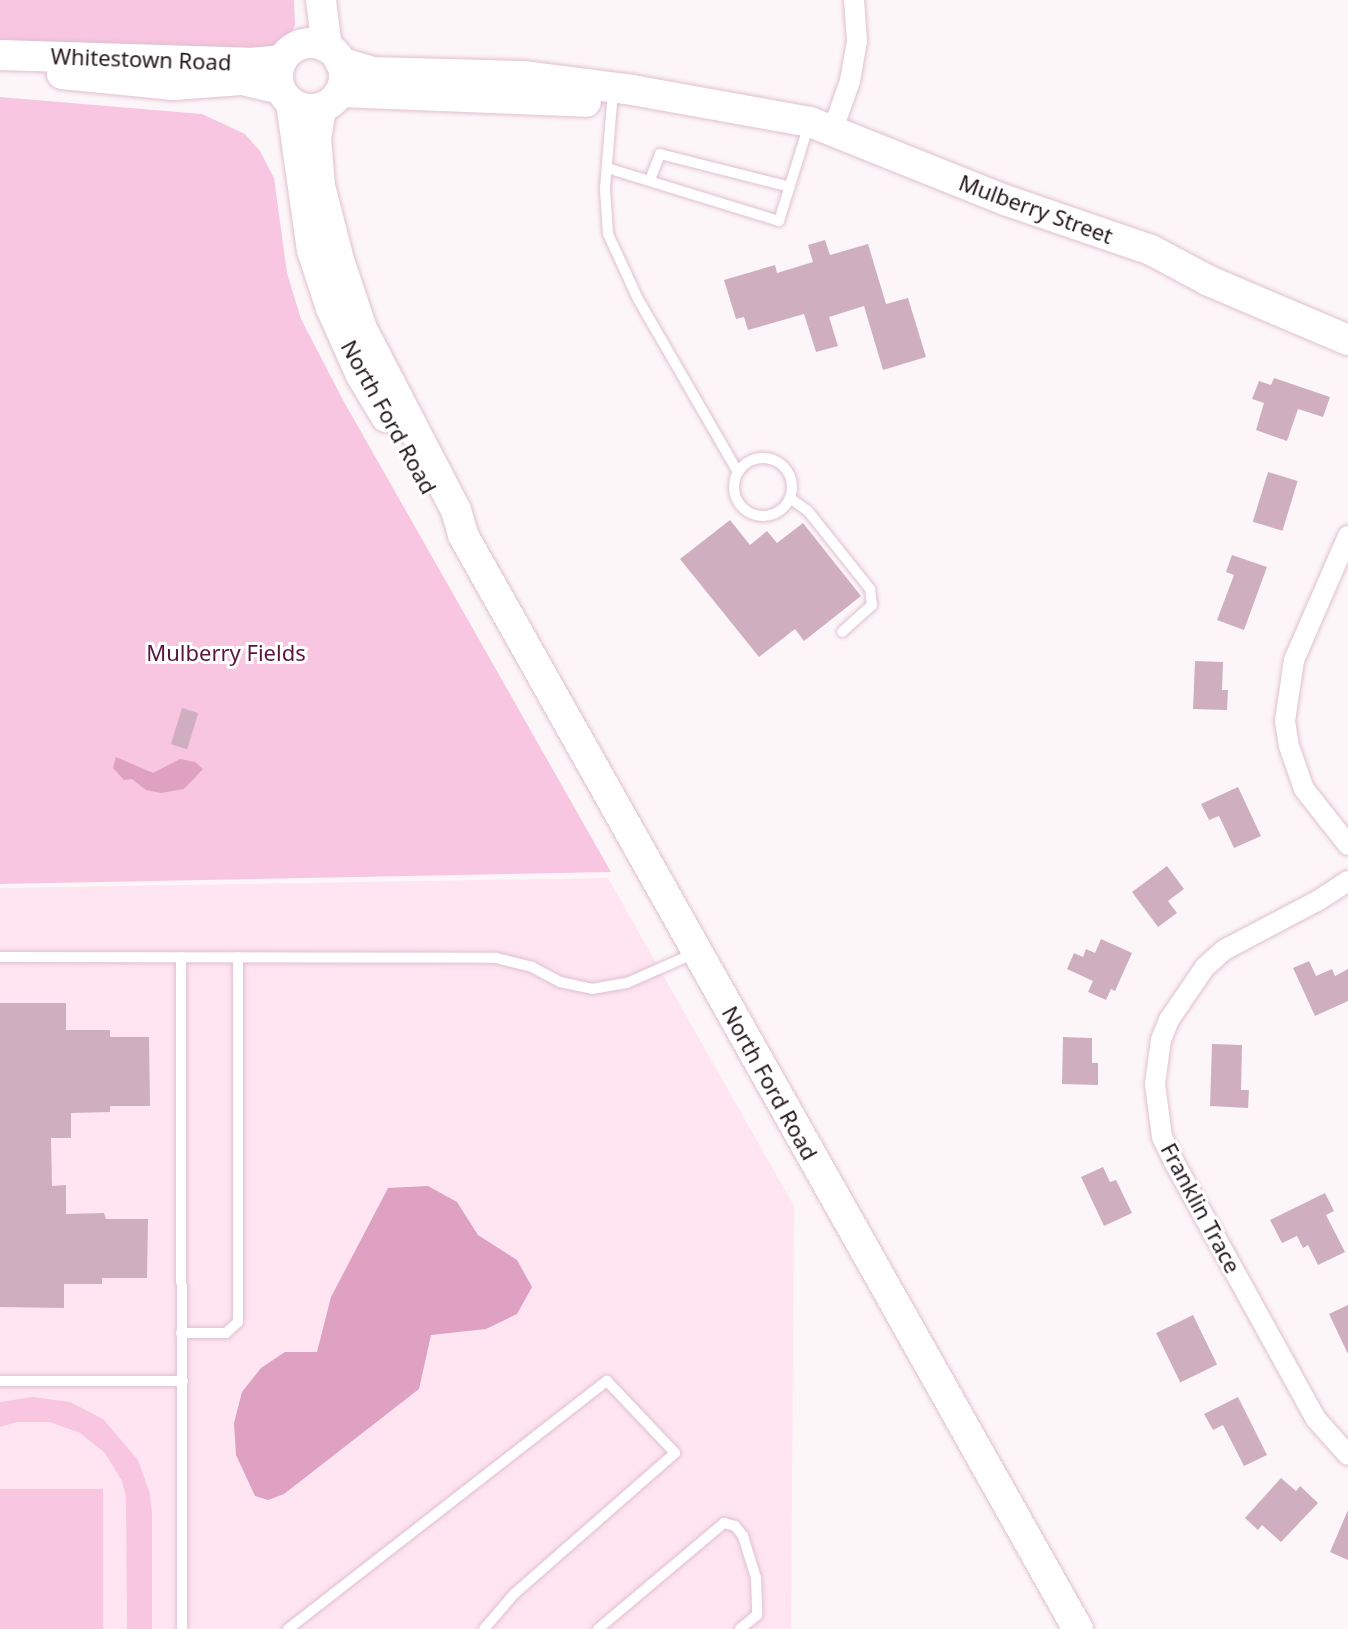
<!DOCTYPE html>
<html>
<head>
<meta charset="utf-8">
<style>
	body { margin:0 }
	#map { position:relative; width:1348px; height:1629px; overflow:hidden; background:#fdf6f9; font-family:"Noto Sans",sans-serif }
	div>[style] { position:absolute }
	.built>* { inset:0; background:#fee5f1 }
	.green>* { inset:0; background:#f8c6e0; transform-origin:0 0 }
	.water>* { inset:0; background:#dea1c1 }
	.building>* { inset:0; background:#cfafbf; transform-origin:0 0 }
	.roads { filter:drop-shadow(0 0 2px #e0c0d0) drop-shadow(0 0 2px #e0c0d0) }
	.lane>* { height:10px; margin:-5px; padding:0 5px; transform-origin:5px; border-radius:5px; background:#fff }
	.lane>.ring { margin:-5px; padding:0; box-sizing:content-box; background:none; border:10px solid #fff; border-radius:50% }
	.street>* { height:20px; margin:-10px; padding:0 10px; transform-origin:10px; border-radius:10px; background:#fff }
	.secondary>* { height:30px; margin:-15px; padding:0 15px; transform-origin:15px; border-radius:15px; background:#fff }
	.secondary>.ring { margin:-15px; padding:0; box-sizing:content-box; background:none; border:30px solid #fff; border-radius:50% }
	span { translate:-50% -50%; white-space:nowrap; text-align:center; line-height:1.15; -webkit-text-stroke:6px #fff; paint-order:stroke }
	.street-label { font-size:22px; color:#23171d }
	.park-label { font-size:22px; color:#59133f }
</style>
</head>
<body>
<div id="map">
	<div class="built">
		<div style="clip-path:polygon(608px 878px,794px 1206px,791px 1629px,0 1629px,0 888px)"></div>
	</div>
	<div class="green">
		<div style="clip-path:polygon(0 0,294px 0,295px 25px,290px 36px,261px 53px,0 45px)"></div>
		<div style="clip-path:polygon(0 97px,202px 114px,245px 134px,260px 151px,274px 178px,287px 273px,301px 319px,343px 400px,611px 872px,0 884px)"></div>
		<div style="clip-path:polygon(33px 1397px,70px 1402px,103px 1419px,138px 1460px,150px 1494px,152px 1513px,152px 1629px,127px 1629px,126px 1497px,122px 1481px,105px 1453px,80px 1433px,50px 1422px,17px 1422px,0 1427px,0 1402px)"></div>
		<div style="left:0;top:1489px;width:103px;height:140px"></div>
	</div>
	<div class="water">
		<div style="clip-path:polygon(116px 757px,153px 773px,180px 759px,195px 762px,203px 769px,184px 789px,161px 793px,146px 790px,132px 779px,124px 780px,113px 768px)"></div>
		<div style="clip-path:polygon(428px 1186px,457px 1202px,478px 1235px,517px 1260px,532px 1287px,517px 1314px,486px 1329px,431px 1335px,419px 1389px,284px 1494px,268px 1500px,255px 1496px,236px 1455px,234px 1423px,242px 1392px,261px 1368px,285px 1352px,317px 1352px,331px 1297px,388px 1188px)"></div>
	</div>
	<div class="building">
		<div style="clip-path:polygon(825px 240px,830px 255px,868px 244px,886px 304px,908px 298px,926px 357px,883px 370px,864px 306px,829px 317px,838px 346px,816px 352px,804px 314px,748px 330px,744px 317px,736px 319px,724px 280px,775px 265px,777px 273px,813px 262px,808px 245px)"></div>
		<div style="clip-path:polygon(1274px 378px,1330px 397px,1323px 417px,1298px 409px,1287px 441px,1256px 430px,1264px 403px,1252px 399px,1259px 381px,1271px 385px)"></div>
		<div style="left:1268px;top:472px;width:31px;height:52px;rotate:17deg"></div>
		<div style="clip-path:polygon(730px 520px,750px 545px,767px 531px,777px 543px,803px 523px,861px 596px,804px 641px,795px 629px,759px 657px,680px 559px)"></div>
		<div style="clip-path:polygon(1232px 555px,1267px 567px,1244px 630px,1217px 620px,1234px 575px,1226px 572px)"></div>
		<div style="clip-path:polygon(1195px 661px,1223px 662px,1222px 690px,1228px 690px,1227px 710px,1193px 709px)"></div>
		<div style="left:182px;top:708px;width:17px;height:38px;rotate:17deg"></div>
		<div style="clip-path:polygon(1238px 787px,1261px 836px,1234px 848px,1219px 816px,1209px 820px,1201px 804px)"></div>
		<div style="clip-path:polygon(1167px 866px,1184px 889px,1168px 901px,1177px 913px,1158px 927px,1132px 892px)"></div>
		<div style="clip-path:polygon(1101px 939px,1132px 953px,1115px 991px,1111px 989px,1106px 1000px,1088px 992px,1093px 981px,1067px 969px,1074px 953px,1083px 957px,1086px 949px,1095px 953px)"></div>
		<div style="clip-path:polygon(1309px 961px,1316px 976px,1332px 969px,1335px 976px,1348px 969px,1348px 1001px,1315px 1016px,1293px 968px)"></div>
		<div style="clip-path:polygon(0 1003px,66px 1003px,66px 1030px,110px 1030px,110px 1037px,149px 1037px,150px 1106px,110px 1106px,110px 1112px,71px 1113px,71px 1138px,51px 1138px,52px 1186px,66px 1185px,66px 1214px,104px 1213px,106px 1219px,148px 1219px,147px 1278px,102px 1278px,102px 1284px,64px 1284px,64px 1308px,0 1307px)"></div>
		<div style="clip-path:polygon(1063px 1037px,1092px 1038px,1092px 1063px,1098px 1063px,1098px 1085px,1062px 1084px)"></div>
		<div style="clip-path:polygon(1212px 1044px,1242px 1045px,1241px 1090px,1249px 1090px,1248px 1108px,1210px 1106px)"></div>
		<div style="clip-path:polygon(1103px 1167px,1110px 1182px,1116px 1180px,1132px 1213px,1104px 1226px,1081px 1177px)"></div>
		<div style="clip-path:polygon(1325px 1193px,1334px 1211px,1326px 1215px,1345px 1252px,1318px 1265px,1308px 1245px,1303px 1248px,1297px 1236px,1282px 1243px,1270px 1220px)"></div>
		<div style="clip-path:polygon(1348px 1305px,1348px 1354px,1329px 1314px)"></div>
		<div style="left:1193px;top:1315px;width:55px;height:41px;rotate:64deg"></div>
		<div style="clip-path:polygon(1238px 1397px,1267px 1455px,1244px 1466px,1223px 1425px,1213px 1430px,1204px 1414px)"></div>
		<div style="clip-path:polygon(1281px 1478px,1296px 1491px,1300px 1486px,1318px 1503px,1281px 1542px,1262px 1525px,1258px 1530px,1245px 1518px)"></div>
		<div style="clip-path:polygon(1348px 1510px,1348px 1560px,1330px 1552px)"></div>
	</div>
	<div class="roads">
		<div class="lane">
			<div style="left:612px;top:103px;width:86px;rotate:94.7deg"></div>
			<div style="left:605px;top:189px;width:45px;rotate:86.2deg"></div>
			<div style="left:608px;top:234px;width:72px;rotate:65.2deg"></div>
			<div style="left:638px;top:299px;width:200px;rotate:60deg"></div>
			<div style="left:607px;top:168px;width:180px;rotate:17.1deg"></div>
			<div style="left:779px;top:221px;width:102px;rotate:-72.8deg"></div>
			<div style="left:650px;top:180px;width:28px;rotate:-69deg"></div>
			<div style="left:660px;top:154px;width:134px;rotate:14.2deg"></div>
			<div class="ring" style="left:734px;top:458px;width:48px;height:48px"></div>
			<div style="left:790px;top:498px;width:22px;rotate:36deg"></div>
			<div style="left:808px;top:511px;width:100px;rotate:51.5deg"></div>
			<div style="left:870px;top:589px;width:16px;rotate:83deg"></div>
			<div style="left:872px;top:605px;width:40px;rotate:138deg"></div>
			<div style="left:0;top:957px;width:496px;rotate:0.1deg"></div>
			<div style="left:496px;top:958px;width:37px;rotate:14deg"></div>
			<div style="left:532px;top:967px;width:32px;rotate:28deg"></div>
			<div style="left:560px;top:982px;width:33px;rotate:12deg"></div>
			<div style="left:592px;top:989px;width:36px;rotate:-10deg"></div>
			<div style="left:627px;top:983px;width:74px;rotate:-23.8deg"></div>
			<div style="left:181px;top:957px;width:672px;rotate:89.91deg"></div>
			<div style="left:181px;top:1333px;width:45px"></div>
			<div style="left:226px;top:1333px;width:16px;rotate:-43deg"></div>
			<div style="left:238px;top:1322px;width:365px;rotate:-90deg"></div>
			<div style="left:0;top:1381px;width:183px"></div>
			<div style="left:288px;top:1629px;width:404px;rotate:-37.9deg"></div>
			<div style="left:607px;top:1381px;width:99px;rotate:46.6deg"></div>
			<div style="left:675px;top:1453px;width:214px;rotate:138.8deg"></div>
			<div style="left:514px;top:1594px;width:46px;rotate:130.6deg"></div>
			<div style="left:598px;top:1629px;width:165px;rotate:-40.1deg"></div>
			<div style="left:724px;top:1523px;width:11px;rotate:15deg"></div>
			<div style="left:735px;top:1526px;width:13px;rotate:51deg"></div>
			<div style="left:743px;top:1536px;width:44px;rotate:72.8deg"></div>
			<div style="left:756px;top:1578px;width:37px;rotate:88deg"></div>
			<div style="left:757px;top:1615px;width:22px;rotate:141deg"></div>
		</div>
		<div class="street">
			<div style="left:833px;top:129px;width:51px;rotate:-70.5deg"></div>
			<div style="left:850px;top:81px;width:41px;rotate:-80.1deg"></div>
			<div style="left:857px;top:41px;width:41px;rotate:-94.2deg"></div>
			<div style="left:1348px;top:536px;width:135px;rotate:113.5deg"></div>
			<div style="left:1294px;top:660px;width:62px;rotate:98.4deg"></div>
			<div style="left:1285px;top:721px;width:25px;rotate:81deg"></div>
			<div style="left:1289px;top:746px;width:46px;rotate:70.8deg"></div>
			<div style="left:1304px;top:789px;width:71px;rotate:51.8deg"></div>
			<div style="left:1348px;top:881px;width:35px;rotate:147deg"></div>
			<div style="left:1319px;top:900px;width:107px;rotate:152.2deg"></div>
			<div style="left:1224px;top:950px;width:25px;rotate:138deg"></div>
			<div style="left:1205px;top:967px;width:64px;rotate:124.2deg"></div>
			<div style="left:1169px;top:1020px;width:22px;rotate:112deg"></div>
			<div style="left:1161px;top:1040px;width:44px;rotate:97.8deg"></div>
			<div style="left:1155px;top:1084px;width:53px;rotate:82.5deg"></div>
			<div style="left:1162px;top:1137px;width:28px;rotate:64deg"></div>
			<div style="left:1174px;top:1162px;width:294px;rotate:61.1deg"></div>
			<div style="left:1316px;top:1419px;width:48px;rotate:48.4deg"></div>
		</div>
		<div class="secondary">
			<div style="left:321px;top:0;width:48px;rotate:82.9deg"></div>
			<div class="ring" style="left:278px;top:43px;width:36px;height:36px"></div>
			<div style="left:0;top:55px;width:250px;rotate:1.8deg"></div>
			<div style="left:250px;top:63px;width:32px;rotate:-5deg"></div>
			<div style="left:340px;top:62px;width:34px;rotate:17deg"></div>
			<div style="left:372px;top:72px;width:151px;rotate:1.5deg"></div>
			<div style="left:523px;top:76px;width:110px;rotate:7.3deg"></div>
			<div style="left:632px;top:90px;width:181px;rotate:10.2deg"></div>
			<div style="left:810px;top:122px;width:210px;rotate:21.8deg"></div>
			<div style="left:1005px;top:200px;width:154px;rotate:18.9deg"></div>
			<div style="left:1151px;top:250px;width:66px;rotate:28.1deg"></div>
			<div style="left:1209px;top:281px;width:151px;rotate:23deg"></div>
			<div style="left:62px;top:74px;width:112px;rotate:5.7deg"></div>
			<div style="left:173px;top:85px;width:69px;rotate:-4.1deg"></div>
			<div style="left:242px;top:80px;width:39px;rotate:13deg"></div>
			<div style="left:340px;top:92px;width:246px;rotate:2.3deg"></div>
			<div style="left:291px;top:103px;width:148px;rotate:81.9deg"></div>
			<div style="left:312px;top:250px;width:61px;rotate:71.9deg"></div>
			<div style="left:331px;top:308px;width:73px;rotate:65.9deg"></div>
			<div style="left:361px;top:375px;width:49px;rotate:59.2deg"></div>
			<div style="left:321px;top:108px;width:30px;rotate:99deg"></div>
			<div style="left:316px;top:138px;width:48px;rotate:85.2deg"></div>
			<div style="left:320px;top:186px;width:76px;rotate:75.6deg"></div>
			<div style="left:339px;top:260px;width:73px;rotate:71.6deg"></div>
			<div style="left:362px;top:329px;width:204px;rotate:62.6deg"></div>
			<div style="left:456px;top:510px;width:26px;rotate:74deg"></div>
			<div style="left:463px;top:535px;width:1255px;rotate:60.66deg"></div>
		</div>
	</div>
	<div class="street-label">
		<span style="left:141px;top:59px;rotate:2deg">Whitestown Road</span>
		<span style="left:1036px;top:209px;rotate:20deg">Mulberry Street</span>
		<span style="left:389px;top:417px;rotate:61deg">North Ford Road</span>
		<span style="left:770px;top:1083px;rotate:61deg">North Ford Road</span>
		<span style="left:1201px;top:1208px;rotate:62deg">Franklin Trace</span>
	</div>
	<div class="park-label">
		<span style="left:226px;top:653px">Mulberry Fields</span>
	</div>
</div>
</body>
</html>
